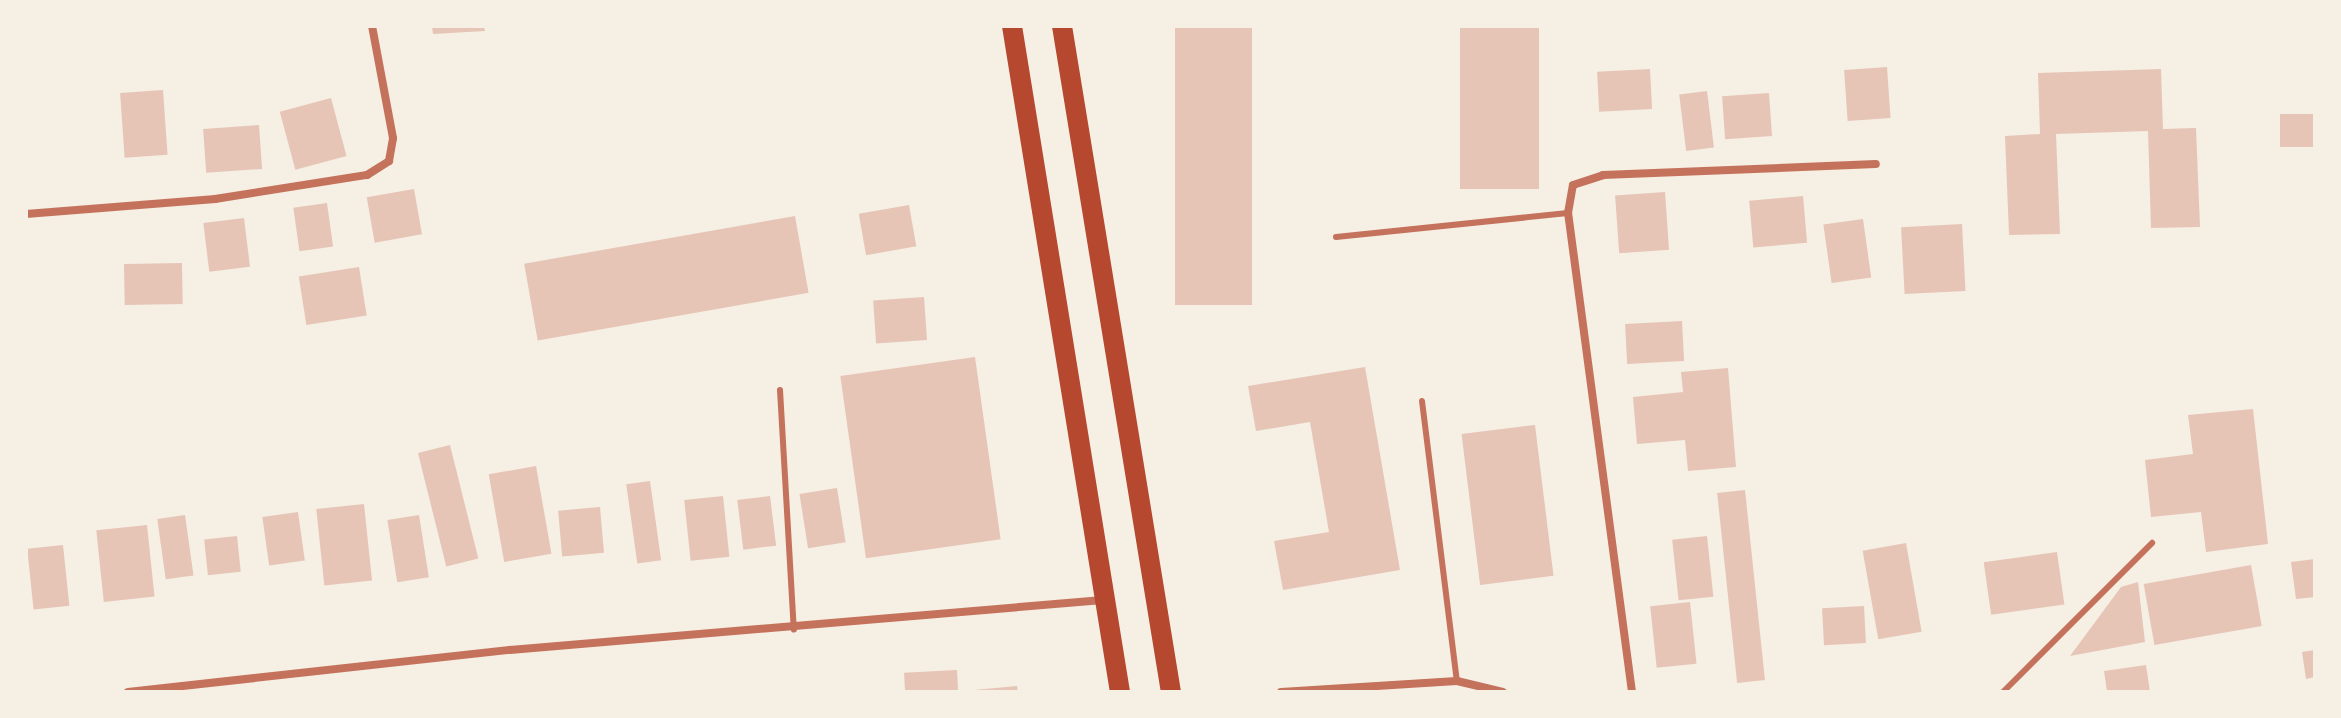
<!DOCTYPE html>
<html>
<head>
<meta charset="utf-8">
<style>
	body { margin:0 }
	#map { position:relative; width:2341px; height:718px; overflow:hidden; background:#f6efe4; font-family:"Work Sans",sans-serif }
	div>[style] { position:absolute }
	.building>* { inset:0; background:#e6c5b7; transform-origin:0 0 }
	.service>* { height:6px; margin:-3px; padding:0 3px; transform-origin:3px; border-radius:3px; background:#c5725c }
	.minor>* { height:8px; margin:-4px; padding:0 4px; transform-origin:4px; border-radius:4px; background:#c5725c }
	.primary>* { height:20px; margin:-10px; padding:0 10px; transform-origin:10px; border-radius:10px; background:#b5482f }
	span { translate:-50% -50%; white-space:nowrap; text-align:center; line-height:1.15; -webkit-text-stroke:6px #f6efe4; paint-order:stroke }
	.frame { position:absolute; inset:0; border:28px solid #f6efe4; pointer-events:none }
</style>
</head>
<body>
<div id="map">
	<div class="building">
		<div style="clip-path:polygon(432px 26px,484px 26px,485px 31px,433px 34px)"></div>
		<div style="left:1175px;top:26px;width:77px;height:279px"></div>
		<div style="left:1460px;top:26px;width:79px;height:163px"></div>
		<div style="left:1887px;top:67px;width:51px;height:43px;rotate:86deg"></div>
		<div style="left:1650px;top:69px;width:40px;height:53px;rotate:87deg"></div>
		<div style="clip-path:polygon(2161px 69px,2163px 129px,2196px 128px,2200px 227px,2151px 228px,2148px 131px,2056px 134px,2060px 234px,2009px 235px,2005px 136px,2040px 134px,2038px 73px)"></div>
		<div style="left:163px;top:90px;width:65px;height:43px;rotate:86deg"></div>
		<div style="left:1707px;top:91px;width:57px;height:28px;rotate:83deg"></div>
		<div style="left:1769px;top:93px;width:43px;height:47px;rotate:86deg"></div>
		<div style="left:331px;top:98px;width:60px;height:53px;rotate:75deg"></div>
		<div style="left:2315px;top:114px;width:33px;height:35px;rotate:90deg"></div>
		<div style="left:259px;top:125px;width:44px;height:56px;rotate:86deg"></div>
		<div style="left:414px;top:189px;width:46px;height:48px;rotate:80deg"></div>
		<div style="left:1665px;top:192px;width:58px;height:50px;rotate:86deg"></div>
		<div style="left:1803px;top:196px;width:47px;height:54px;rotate:85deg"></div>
		<div style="left:327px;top:203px;width:44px;height:34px;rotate:82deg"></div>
		<div style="left:909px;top:205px;width:42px;height:51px;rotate:80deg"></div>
		<div style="left:795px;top:216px;width:78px;height:275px;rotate:80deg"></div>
		<div style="left:244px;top:218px;width:49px;height:41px;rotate:83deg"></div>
		<div style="left:1863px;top:219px;width:59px;height:40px;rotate:82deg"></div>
		<div style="left:1962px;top:224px;width:67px;height:61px;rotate:87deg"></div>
		<div style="left:182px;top:263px;width:41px;height:58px;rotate:89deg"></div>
		<div style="left:359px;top:267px;width:49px;height:61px;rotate:81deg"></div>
		<div style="left:924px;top:297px;width:43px;height:51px;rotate:86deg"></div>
		<div style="left:1682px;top:321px;width:40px;height:57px;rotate:87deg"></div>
		<div style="left:975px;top:357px;width:184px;height:136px;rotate:82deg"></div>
		<div style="clip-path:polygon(1365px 367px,1400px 570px,1283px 590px,1274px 541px,1329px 532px,1310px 422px,1256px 431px,1248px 386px)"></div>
		<div style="clip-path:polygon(1728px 368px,1736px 467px,1688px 471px,1685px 440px,1637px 444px,1633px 397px,1683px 392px,1681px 372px)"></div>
		<div style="clip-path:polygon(2253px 409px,2268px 544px,2206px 552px,2201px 512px,2151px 517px,2145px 460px,2193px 454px,2188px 415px)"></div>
		<div style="left:1535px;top:425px;width:152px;height:74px;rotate:83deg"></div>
		<div style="left:450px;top:445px;width:117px;height:33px;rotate:76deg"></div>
		<div style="left:536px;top:466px;width:89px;height:48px;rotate:80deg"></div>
		<div style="left:650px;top:481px;width:80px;height:24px;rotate:82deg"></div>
		<div style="left:837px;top:488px;width:55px;height:38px;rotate:81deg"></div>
		<div style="left:1745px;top:490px;width:191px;height:28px;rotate:84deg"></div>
		<div style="left:723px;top:496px;width:61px;height:39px;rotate:84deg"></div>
		<div style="left:770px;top:496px;width:50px;height:33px;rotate:83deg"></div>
		<div style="left:364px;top:504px;width:77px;height:48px;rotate:84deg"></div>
		<div style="left:600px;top:507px;width:46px;height:42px;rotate:85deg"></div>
		<div style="left:298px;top:512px;width:49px;height:36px;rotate:82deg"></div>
		<div style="left:185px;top:515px;width:61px;height:28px;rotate:82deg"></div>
		<div style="left:419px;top:515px;width:63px;height:32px;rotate:81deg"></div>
		<div style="left:147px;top:525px;width:72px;height:51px;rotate:84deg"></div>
		<div style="left:237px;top:536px;width:36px;height:33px;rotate:84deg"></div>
		<div style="left:1707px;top:536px;width:61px;height:35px;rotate:84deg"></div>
		<div style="left:1906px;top:543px;width:90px;height:44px;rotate:80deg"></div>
		<div style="left:63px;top:545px;width:61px;height:36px;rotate:84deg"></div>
		<div style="left:2057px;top:552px;width:53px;height:74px;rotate:82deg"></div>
		<div style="clip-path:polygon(2315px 559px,2315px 597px,2296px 599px,2291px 562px)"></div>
		<div style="left:2251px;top:565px;width:62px;height:109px;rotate:80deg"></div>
		<div style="clip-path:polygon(2138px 582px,2145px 642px,2070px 656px,2121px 587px)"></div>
		<div style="left:1690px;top:602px;width:62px;height:40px;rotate:84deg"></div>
		<div style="left:1864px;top:606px;width:37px;height:42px;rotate:87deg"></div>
		<div style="clip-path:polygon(2315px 650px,2315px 677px,2306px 679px,2302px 652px)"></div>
		<div style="clip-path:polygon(2146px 665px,2150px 692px,2107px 692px,2104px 671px)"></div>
		<div style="left:957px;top:670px;width:22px;height:53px;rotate:87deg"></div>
		<div style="clip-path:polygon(1017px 686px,1018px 692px,974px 692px,974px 690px)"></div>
	</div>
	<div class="service">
		<div style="left:1336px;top:237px;width:233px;rotate:-5.9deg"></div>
		<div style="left:780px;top:390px;width:240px;rotate:86.7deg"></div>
		<div style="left:1422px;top:401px;width:282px;rotate:82.9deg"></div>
		<div style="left:2003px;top:692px;width:211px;rotate:-45deg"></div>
	</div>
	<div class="minor">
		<div style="left:26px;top:214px;width:190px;rotate:-4.5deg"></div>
		<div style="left:215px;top:199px;width:154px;rotate:-9deg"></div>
		<div style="left:367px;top:175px;width:26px;rotate:-32deg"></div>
		<div style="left:389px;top:161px;width:23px;rotate:-80deg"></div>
		<div style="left:393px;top:138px;width:114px;rotate:-100.6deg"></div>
		<div style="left:128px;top:692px;width:384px;rotate:-6.3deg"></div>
		<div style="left:510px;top:650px;width:595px;rotate:-4.82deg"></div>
		<div style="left:1281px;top:692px;width:176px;rotate:-3.6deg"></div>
		<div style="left:1457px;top:681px;width:47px;rotate:13.4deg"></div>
		<div style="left:1632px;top:692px;width:483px;rotate:-97.6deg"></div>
		<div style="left:1568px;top:213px;width:28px;rotate:-80deg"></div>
		<div style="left:1573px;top:185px;width:32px;rotate:-18deg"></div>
		<div style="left:1603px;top:175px;width:273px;rotate:-2.3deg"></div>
	</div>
	<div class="primary">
		<div style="left:1012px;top:26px;width:675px;rotate:80.79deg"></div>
		<div style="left:1062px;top:26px;width:675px;rotate:80.71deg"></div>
	</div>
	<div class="frame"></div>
</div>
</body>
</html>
